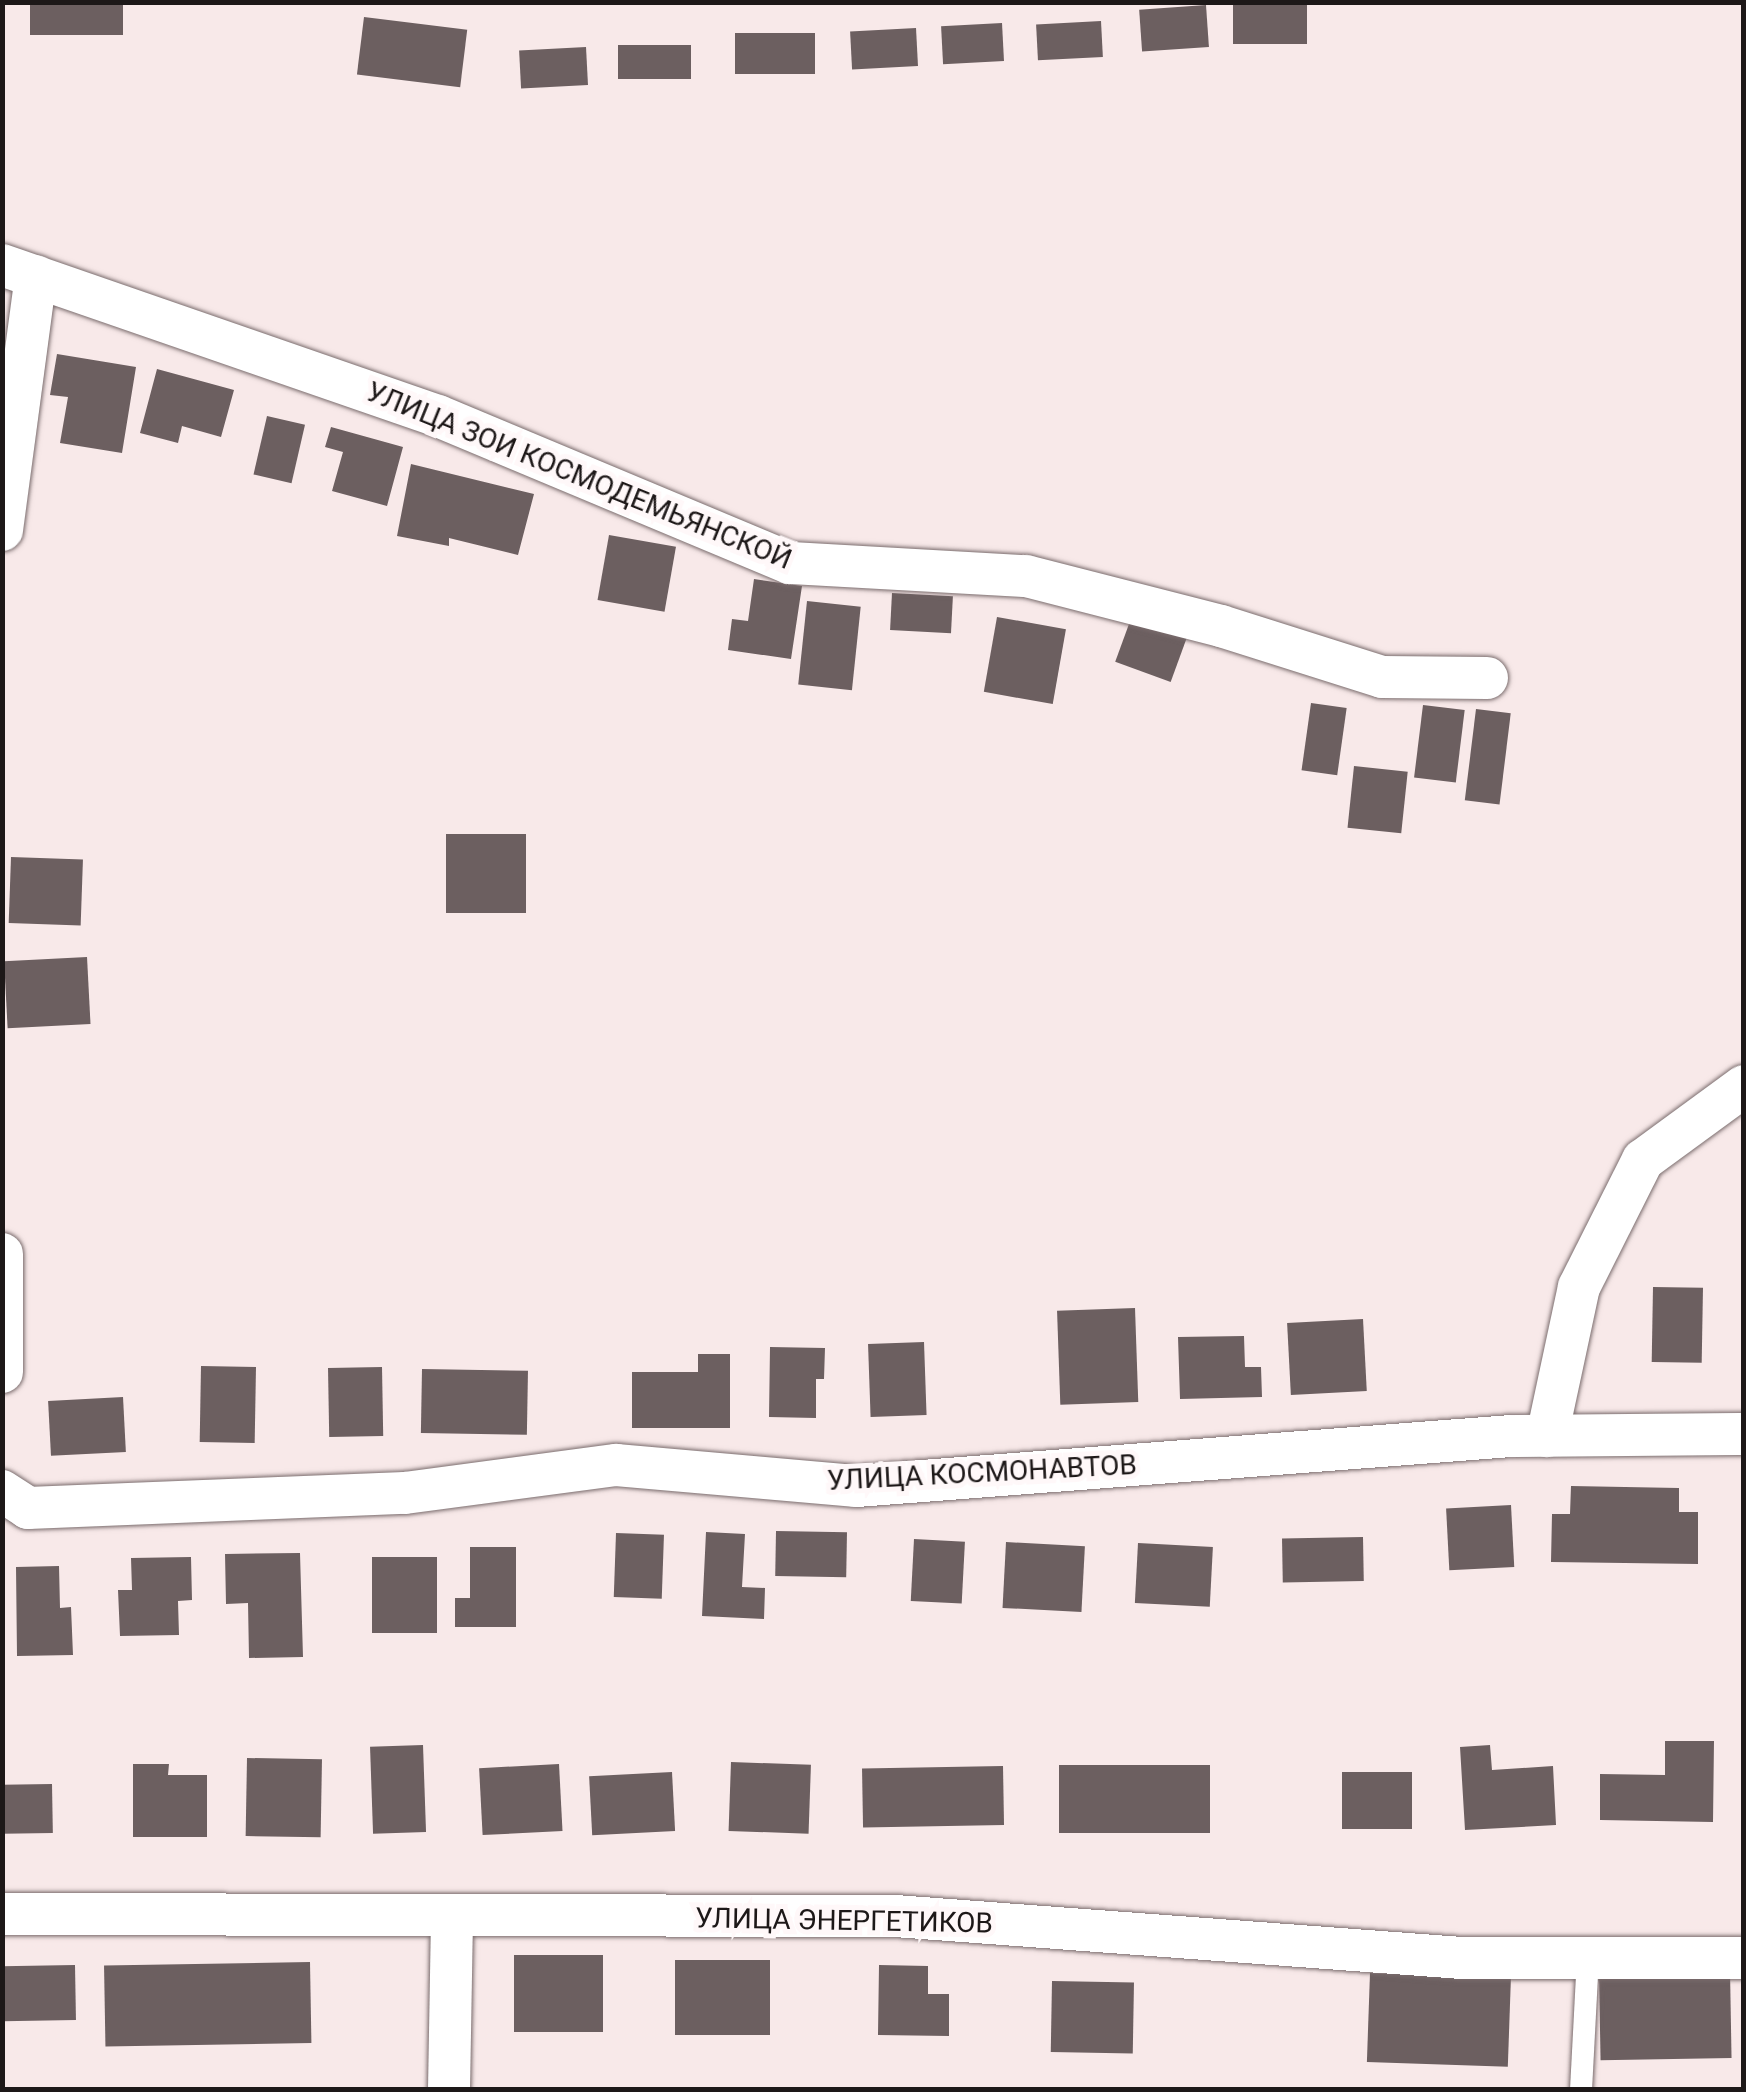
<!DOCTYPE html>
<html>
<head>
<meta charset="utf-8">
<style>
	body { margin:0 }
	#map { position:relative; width:1746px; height:2092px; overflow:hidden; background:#f8e9e9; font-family:Roboto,sans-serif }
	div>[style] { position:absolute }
	.building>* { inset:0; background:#6c5f60; transform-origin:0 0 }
	.roads { filter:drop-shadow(0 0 2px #7a6c6d) drop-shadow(0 0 2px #7a6c6d) }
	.service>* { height:22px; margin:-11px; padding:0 11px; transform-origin:11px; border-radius:11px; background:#fff }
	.minor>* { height:42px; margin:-21px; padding:0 21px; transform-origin:21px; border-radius:21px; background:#fff }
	span { translate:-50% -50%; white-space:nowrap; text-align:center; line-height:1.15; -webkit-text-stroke:10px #fff8f9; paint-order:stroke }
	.street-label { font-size:28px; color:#1d1818 }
	.frame { position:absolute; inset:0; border:5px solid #1d1818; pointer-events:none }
</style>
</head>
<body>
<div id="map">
	<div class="building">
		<div style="left:30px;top:2px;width:93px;height:33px"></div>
		<div style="left:1233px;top:3px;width:74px;height:41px"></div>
		<div style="left:1206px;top:5px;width:42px;height:67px;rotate:86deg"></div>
		<div style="left:364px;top:17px;width:104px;height:58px;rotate:7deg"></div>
		<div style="left:1101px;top:21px;width:36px;height:65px;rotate:87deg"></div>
		<div style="left:1002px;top:23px;width:38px;height:61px;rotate:87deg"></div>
		<div style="left:916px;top:28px;width:38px;height:66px;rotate:87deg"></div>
		<div style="left:815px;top:33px;width:41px;height:80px;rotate:90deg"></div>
		<div style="left:691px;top:45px;width:34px;height:73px;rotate:90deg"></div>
		<div style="left:586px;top:47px;width:38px;height:67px;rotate:87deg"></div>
		<div style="clip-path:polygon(57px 354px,136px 367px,122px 453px,60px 443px,68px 397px,50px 395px)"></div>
		<div style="clip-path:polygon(157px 369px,234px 390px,221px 437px,182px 426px,178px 443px,140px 433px)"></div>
		<div style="left:267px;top:416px;width:39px;height:60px;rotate:13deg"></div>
		<div style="clip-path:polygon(331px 427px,403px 447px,387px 506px,332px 491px,343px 452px,325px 447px)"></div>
		<div style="clip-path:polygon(411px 464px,534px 494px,518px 555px,449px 538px,449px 546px,397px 536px)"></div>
		<div style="left:609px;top:535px;width:68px;height:66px;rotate:10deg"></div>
		<div style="clip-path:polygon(754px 579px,802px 586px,791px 659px,728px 650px,732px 619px,748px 621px)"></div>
		<div style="left:892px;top:593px;width:61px;height:37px;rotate:3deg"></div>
		<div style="left:807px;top:601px;width:54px;height:84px;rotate:6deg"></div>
		<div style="left:1133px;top:613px;width:59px;height:52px;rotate:20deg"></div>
		<div style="left:997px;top:617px;width:70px;height:76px;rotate:10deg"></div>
		<div style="left:1311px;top:703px;width:36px;height:68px;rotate:8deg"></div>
		<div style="left:1423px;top:705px;width:42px;height:73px;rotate:7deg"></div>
		<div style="left:1476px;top:709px;width:35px;height:92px;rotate:7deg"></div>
		<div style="left:1354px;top:766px;width:54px;height:62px;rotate:6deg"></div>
		<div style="left:446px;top:834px;width:80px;height:79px"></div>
		<div style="left:11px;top:857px;width:72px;height:66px;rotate:2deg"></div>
		<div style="left:87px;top:957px;width:67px;height:83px;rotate:87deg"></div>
		<div style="left:1653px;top:1287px;width:50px;height:75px;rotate:1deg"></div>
		<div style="left:1135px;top:1308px;width:94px;height:78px;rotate:88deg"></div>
		<div style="left:1363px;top:1319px;width:72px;height:76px;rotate:87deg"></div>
		<div style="clip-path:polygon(1244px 1336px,1245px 1367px,1261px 1367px,1262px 1397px,1180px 1399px,1178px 1337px)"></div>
		<div style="left:924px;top:1342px;width:73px;height:56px;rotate:88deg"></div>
		<div style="clip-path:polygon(770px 1347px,825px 1348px,824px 1379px,816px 1379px,816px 1418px,769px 1417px)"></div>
		<div style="clip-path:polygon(698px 1354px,730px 1354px,730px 1428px,632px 1428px,632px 1372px,698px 1372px)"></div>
		<div style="left:201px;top:1366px;width:55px;height:76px;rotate:1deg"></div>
		<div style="left:382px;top:1367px;width:69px;height:54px;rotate:89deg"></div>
		<div style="left:422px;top:1369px;width:106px;height:64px;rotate:1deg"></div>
		<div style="left:123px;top:1397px;width:55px;height:75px;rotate:87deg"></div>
		<div style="clip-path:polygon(1571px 1486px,1679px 1488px,1679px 1512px,1698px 1512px,1698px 1564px,1551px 1562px,1552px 1514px,1570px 1514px)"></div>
		<div style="left:1511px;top:1505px;width:62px;height:65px;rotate:87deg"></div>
		<div style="left:776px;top:1531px;width:71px;height:45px;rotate:1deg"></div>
		<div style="clip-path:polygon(706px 1532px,745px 1534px,742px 1587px,765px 1588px,764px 1619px,702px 1616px)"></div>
		<div style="left:616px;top:1533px;width:48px;height:64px;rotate:2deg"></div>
		<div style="left:1363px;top:1537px;width:44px;height:81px;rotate:89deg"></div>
		<div style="left:914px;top:1539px;width:51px;height:62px;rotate:3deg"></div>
		<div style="left:1006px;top:1542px;width:79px;height:66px;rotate:3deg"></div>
		<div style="left:1138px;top:1543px;width:75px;height:60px;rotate:3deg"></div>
		<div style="clip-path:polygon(470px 1547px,516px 1547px,516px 1627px,455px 1627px,455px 1598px,470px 1598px)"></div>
		<div style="clip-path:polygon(300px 1553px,303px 1657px,249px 1658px,248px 1603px,226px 1604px,225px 1554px)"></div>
		<div style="clip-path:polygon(191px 1557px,192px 1600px,178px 1601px,179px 1635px,120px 1636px,118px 1590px,132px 1590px,131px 1558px)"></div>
		<div style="left:372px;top:1557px;width:65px;height:76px"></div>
		<div style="clip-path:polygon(59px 1566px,60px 1608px,71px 1607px,73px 1655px,17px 1656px,16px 1567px)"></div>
		<div style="clip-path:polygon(1665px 1741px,1714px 1741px,1713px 1822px,1600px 1820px,1600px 1774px,1665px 1775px)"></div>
		<div style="left:423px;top:1745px;width:87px;height:53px;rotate:88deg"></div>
		<div style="clip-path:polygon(1490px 1745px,1492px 1770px,1553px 1766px,1556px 1825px,1465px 1830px,1460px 1747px)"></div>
		<div style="left:247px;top:1758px;width:75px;height:78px;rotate:1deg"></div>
		<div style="left:731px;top:1762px;width:80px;height:69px;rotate:2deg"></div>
		<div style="clip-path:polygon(133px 1764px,169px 1764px,168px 1775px,207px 1775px,207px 1837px,133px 1837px)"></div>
		<div style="left:559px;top:1764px;width:67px;height:80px;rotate:87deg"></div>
		<div style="left:1059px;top:1765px;width:151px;height:68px"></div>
		<div style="left:1003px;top:1766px;width:59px;height:141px;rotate:89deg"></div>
		<div style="left:672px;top:1772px;width:59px;height:83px;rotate:87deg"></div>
		<div style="left:1342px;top:1772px;width:70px;height:57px"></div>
		<div style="left:52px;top:1784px;width:49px;height:50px;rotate:89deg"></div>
		<div style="left:514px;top:1955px;width:89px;height:77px"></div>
		<div style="left:675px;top:1960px;width:95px;height:75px"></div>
		<div style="left:310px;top:1962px;width:81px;height:206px;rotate:89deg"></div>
		<div style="left:75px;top:1965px;width:55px;height:73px;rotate:89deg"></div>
		<div style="clip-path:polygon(879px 1965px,928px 1966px,928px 1994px,949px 1994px,949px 2036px,878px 2035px)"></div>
		<div style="left:1730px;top:1970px;width:88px;height:131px;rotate:89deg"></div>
		<div style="left:1370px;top:1973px;width:141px;height:89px;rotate:2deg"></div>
		<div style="left:1052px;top:1981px;width:82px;height:71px;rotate:1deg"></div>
	</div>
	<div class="roads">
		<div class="service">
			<div style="left:1581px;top:2090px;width:132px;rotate:-87deg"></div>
		</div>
		<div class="minor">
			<div style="left:2px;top:265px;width:461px;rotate:19.1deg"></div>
			<div style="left:438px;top:416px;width:381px;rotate:22.7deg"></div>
			<div style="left:790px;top:563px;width:236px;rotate:3.2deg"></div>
			<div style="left:1026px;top:576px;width:201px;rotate:14.4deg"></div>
			<div style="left:1221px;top:626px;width:169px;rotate:17.6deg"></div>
			<div style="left:1382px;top:677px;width:105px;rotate:0.5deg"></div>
			<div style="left:2px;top:530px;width:256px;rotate:-82.4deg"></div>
			<div style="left:2px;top:1254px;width:118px;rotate:90deg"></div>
			<div style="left:1547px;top:1436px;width:152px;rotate:-77.9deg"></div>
			<div style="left:1579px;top:1287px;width:142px;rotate:-63.3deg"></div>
			<div style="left:1643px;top:1160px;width:125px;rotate:-36.2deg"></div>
			<div style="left:2px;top:1491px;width:31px;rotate:33deg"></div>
			<div style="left:28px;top:1508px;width:377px;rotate:-2.3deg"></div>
			<div style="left:405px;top:1493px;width:213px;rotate:-7.6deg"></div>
			<div style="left:616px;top:1465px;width:242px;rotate:5deg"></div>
			<div style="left:857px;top:1486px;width:657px;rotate:-4.37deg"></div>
			<div style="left:1512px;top:1436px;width:232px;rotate:-0.5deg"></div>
			<div style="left:2px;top:1914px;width:893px;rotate:0.13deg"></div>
			<div style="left:895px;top:1916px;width:569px;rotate:4.24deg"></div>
			<div style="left:1462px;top:1958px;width:282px"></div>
			<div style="left:449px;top:2090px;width:172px;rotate:-89deg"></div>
		</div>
	</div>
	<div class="street-label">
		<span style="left:579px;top:476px;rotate:22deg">УЛИЦА ЗОИ КОСМОДЕМЬЯНСКОЙ</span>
		<span style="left:982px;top:1473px;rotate:-3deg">УЛИЦА КОСМОНАВТОВ</span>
		<span style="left:844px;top:1921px;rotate:1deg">УЛИЦА ЭНЕРГЕТИКОВ</span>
	</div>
	<div class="frame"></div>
</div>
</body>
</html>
